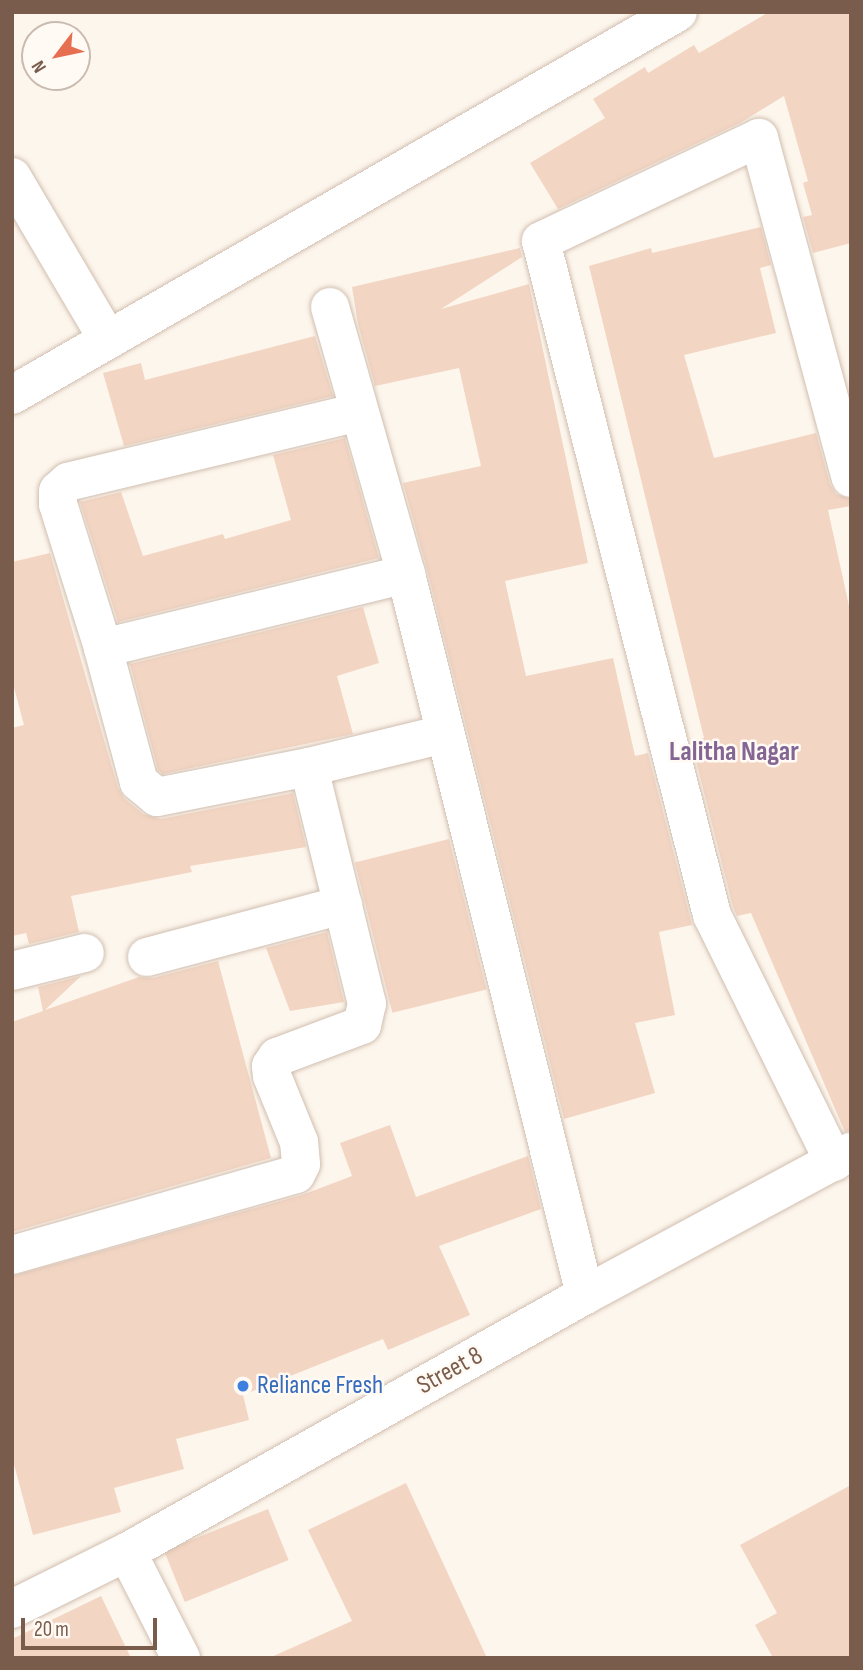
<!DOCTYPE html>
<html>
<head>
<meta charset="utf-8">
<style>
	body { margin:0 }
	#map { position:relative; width:863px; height:1670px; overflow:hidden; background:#fdf6ec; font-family:"Sofia Sans Condensed",sans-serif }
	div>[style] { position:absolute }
	.building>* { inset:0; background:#f3d5c3; transform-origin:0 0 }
	.roads { filter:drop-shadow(0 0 2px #d1beb0) drop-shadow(0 0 2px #d1beb0) }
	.minor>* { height:38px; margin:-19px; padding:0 19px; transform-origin:19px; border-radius:19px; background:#fff }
	.dots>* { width:19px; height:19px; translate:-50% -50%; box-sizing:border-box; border:4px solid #fffaf3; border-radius:50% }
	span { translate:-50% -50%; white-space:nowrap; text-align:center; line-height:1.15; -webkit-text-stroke:5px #fffaf3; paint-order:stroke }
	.street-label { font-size:26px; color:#7a5c4d }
	.shop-label { font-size:26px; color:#366cbe }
	.left { translate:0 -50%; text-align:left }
	.neighbourhood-label { font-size:28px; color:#846695; font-weight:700 }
	.frame { position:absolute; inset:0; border:14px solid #7a5c4d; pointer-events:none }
	.north { position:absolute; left:21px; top:21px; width:70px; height:70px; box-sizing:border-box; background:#fffaf3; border:2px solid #cabbb1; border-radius:50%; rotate:238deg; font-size:19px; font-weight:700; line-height:28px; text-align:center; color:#7a5c4d }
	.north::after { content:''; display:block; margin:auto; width:24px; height:32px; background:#e76f51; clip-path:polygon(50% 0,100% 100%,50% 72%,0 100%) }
	.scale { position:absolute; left:21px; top:1618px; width:136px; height:32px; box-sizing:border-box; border:4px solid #7a5c4d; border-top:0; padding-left:9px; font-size:21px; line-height:24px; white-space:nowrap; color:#7a5c4d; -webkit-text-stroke:5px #fffaf3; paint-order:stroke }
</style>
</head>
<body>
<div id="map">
	<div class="building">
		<div style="clip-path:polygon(769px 12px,851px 12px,851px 243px,813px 253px,803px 217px,812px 215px,803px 183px,808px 181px,784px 96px,740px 123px,558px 209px,530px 163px,605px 118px,593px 99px,645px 67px,648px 73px,694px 45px,699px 53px)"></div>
		<div style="clip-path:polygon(761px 227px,771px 265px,760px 268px,776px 333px,684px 355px,714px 458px,816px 433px,830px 484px,836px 494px,851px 499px,851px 506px,828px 510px,851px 615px,851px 1130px,845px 1132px,751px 913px,737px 916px,733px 907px,691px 741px,704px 738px,589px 266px,651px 248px,652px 253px)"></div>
		<div style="clip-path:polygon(520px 248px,522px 257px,441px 309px,529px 284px,588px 563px,505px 581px,526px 676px,613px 658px,635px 756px,648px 753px,692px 925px,659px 932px,675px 1015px,635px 1023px,655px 1093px,564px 1119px,427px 569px,403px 483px,481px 466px,459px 368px,375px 386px,358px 324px,352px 287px)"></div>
		<div style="clip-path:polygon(315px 336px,333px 396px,124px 446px,103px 373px,141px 363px,145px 380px)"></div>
		<div style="clip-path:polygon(345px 438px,379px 558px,118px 622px,80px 502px,121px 492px,143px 556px,223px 534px,225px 539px,291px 520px,273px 455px)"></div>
		<div style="clip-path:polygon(50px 553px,118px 788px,124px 798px,143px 814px,161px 819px,293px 793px,306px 847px,190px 866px,192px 872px,71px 896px,79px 932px,29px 944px,26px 933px,12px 936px,12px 728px,24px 725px,12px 680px,12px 562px)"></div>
		<div style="clip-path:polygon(363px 607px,379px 663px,337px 676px,353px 734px,163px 774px,158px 770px,130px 664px)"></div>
		<div style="left:449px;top:839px;width:155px;height:97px;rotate:76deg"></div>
		<div style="clip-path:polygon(327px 932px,344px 1002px,290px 1011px,266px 948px)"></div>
		<div style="clip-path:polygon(218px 961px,271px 1158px,12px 1232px,12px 1022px,43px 1011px,38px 987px,81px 976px,45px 1010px,139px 977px,153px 978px)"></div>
		<div style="clip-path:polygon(390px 1125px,416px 1197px,528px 1156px,541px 1209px,439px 1246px,470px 1315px,388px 1350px,383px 1339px,243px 1395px,249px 1420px,176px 1439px,184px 1469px,114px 1488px,121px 1512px,33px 1535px,12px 1457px,12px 1276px,302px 1195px,352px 1176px,340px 1143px)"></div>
		<div style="clip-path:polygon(406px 1483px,487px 1658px,269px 1658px,352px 1621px,308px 1530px)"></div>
		<div style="clip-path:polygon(851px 1485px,851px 1658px,773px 1658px,755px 1625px,777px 1613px,740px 1545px)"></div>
		<div style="left:268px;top:1509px;width:55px;height:112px;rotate:68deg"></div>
		<div style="clip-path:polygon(101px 1596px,131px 1658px,12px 1658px,12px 1639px)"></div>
	</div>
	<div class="roads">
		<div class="minor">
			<div style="left:12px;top:177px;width:189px;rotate:59.5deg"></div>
			<div style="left:330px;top:307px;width:278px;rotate:74.1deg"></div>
			<div style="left:406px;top:574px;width:743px;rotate:76.06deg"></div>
			<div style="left:12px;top:395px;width:768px;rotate:-29.9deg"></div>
			<div style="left:359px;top:412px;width:299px;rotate:166.5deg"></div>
			<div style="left:68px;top:482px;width:13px;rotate:138deg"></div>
			<div style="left:58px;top:491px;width:13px;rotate:90deg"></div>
			<div style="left:58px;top:504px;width:151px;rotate:72.6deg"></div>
			<div style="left:103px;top:648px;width:139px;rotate:75deg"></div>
			<div style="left:139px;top:782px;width:23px;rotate:40deg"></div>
			<div style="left:157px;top:797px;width:155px;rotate:-11.2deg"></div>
			<div style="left:309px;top:767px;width:139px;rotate:-13.7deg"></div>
			<div style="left:103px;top:648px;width:312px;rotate:-13.7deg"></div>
			<div style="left:147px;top:957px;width:203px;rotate:-14.9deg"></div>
			<div style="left:12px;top:971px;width:75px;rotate:-13.9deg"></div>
			<div style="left:834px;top:1162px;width:275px;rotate:-116.3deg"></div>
			<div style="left:712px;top:915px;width:695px;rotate:-104.24deg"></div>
			<div style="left:541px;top:241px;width:241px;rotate:-25.3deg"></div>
			<div style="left:759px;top:138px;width:352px;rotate:74.9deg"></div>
			<div style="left:12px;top:1255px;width:295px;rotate:-15.9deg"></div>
			<div style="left:296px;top:1174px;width:11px;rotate:-63deg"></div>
			<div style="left:301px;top:1164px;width:22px;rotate:-95deg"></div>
			<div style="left:299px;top:1142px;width:71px;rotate:-112.2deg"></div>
			<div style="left:272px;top:1076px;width:10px;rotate:-96deg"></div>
			<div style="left:271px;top:1066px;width:11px;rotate:-56deg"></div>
			<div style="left:277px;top:1057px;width:91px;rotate:-20.6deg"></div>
			<div style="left:362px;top:1025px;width:22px;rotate:-77deg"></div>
			<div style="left:367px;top:1004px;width:244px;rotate:-103.8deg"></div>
			<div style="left:127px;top:1552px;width:119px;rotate:63deg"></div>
			<div style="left:12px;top:1609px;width:128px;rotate:-26.4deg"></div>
			<div style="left:127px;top:1552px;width:525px;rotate:-29.3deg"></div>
			<div style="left:585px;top:1295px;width:302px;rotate:-28.3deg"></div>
		</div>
	</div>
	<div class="dots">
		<div style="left:243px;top:1386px;background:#3f7fe0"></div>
	</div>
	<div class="street-label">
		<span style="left:450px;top:1371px;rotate:-29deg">Street 8</span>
	</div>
	<div class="shop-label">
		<span class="left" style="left:257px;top:1386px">Reliance Fresh</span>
	</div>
	<div class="neighbourhood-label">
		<span style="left:734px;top:752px">Lalitha Nagar</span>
	</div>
	<div class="frame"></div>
	<div class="north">N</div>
	<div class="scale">20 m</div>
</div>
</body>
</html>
